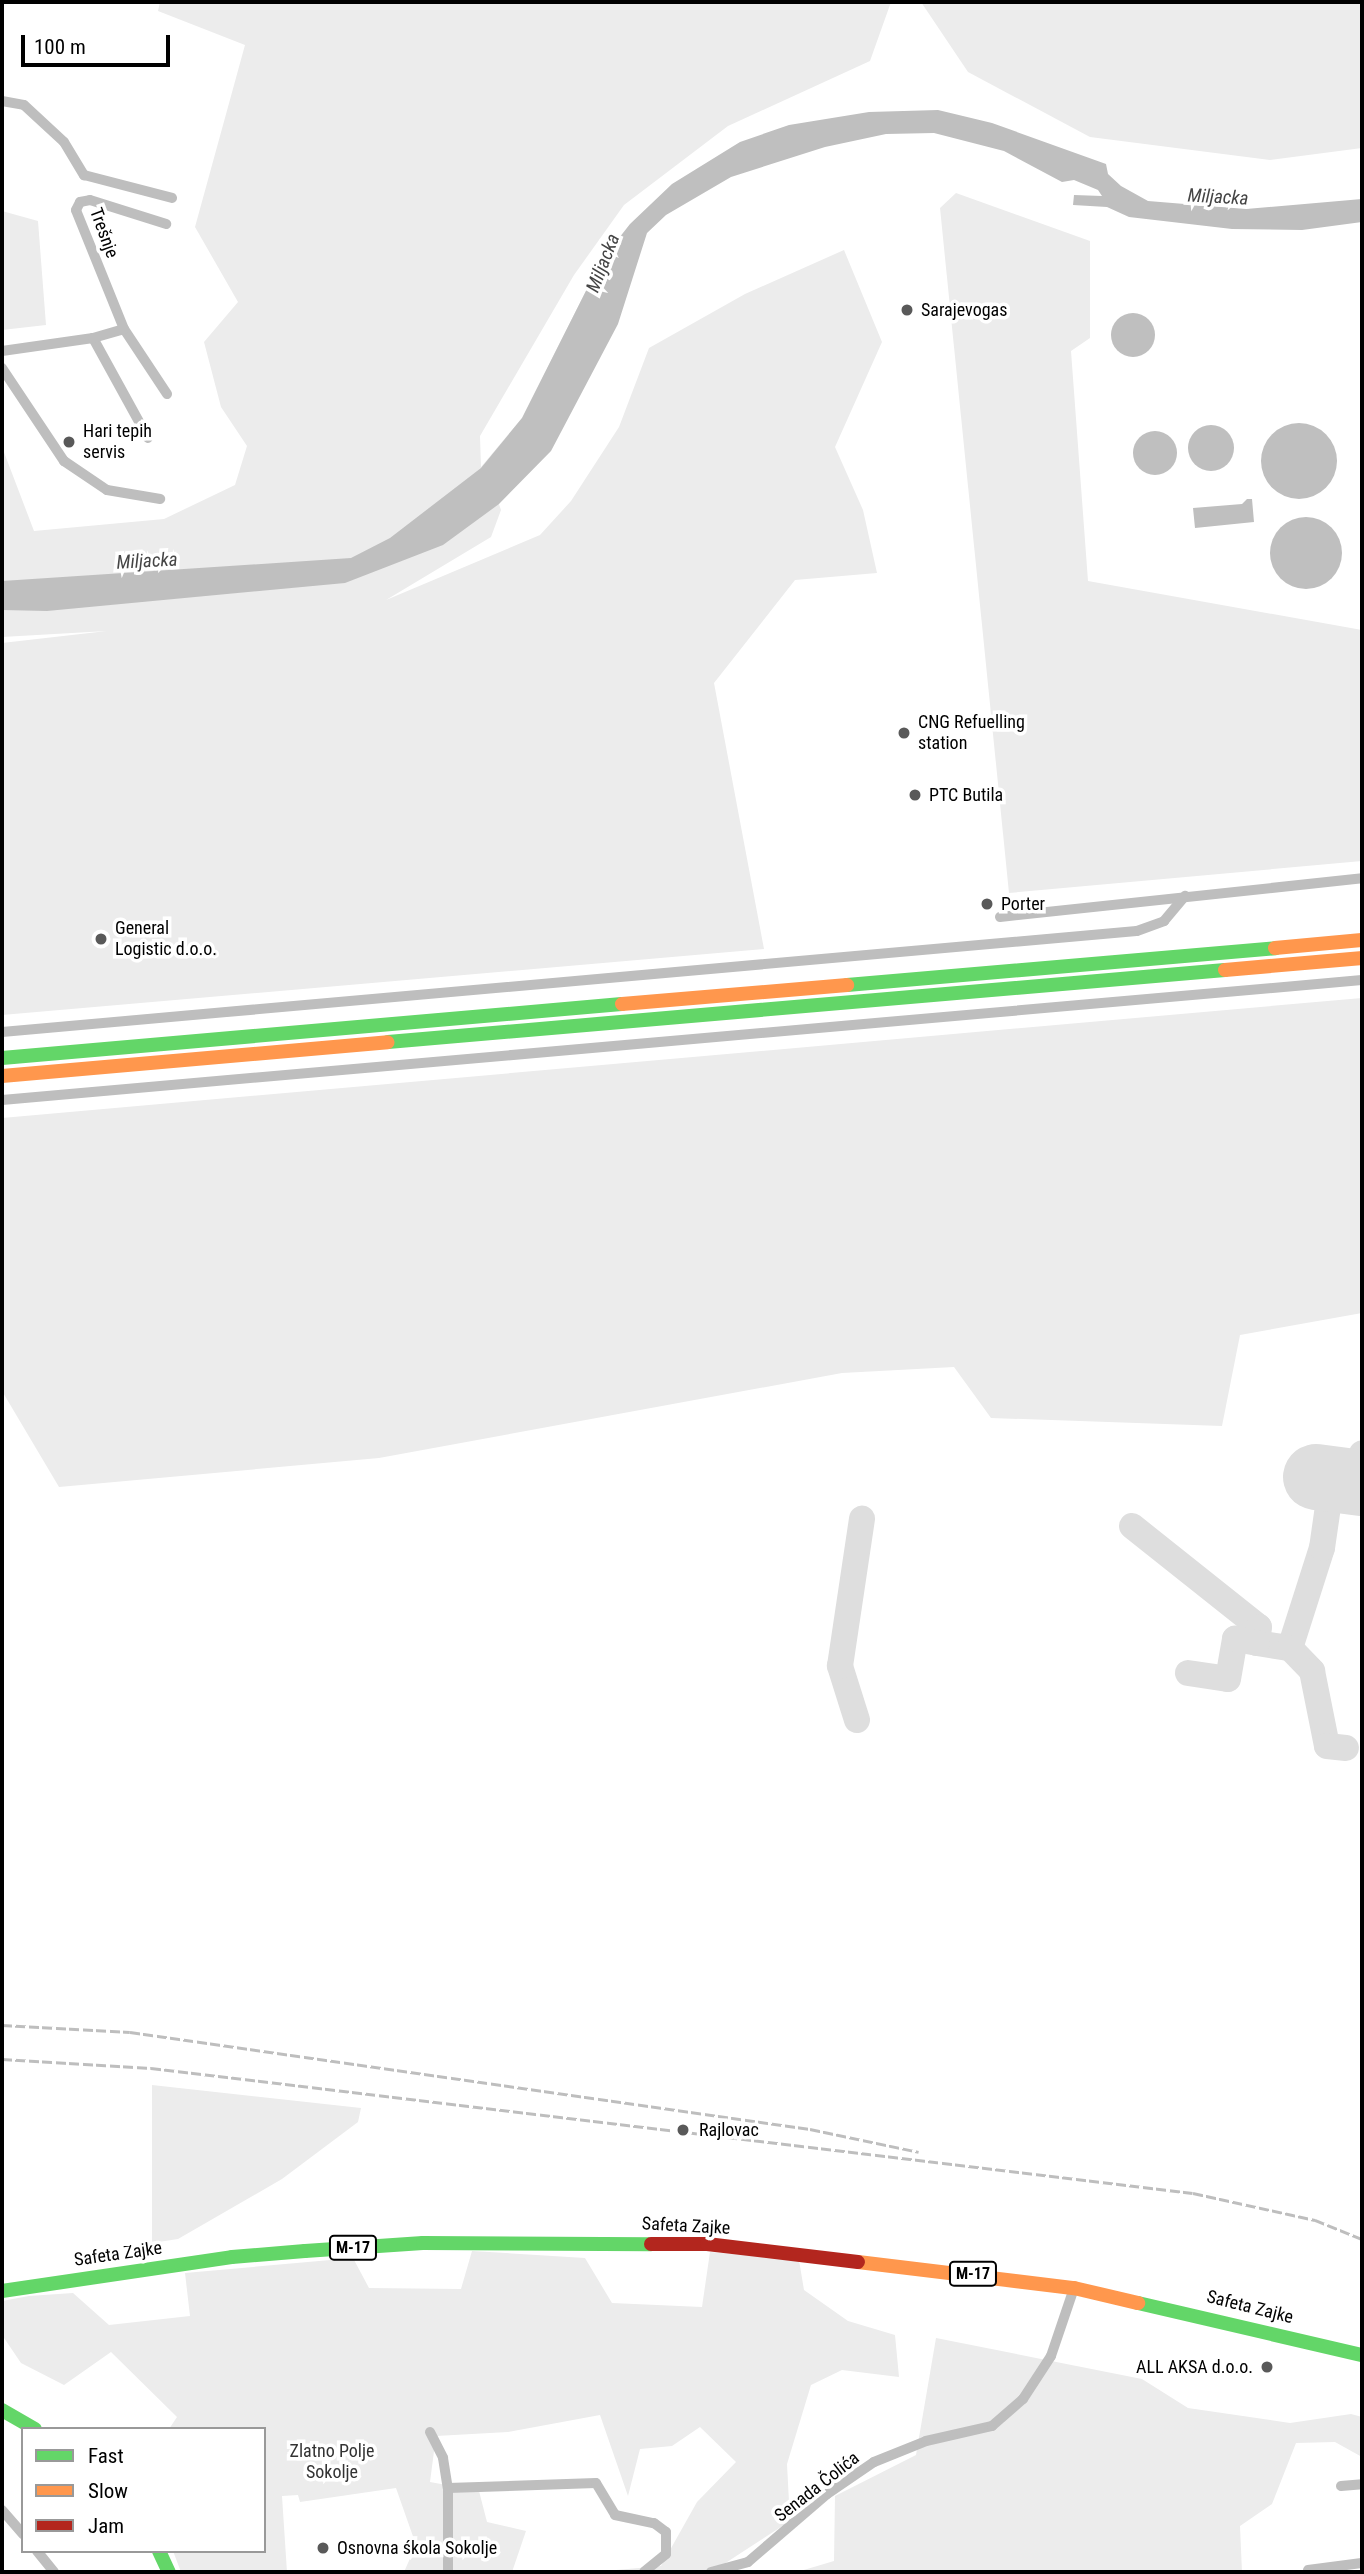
<!DOCTYPE html>
<html>
<head>
<meta charset="utf-8">
<style>
	body { margin:0 }
	#map { position:relative; width:1364px; height:2574px; overflow:hidden; background:#fff; font-family:"Roboto Condensed",sans-serif }
	div>[style] { position:absolute }
	.green>* { inset:0; background:#ececec }
	.water>* { inset:0; background:#bfbfbf }
	.round { border-radius:50% }
	.taxiway>* { height:26px; margin:-13px; padding:0 13px; transform-origin:13px; border-radius:13px; background:#dedede }
	.runway>* { height:66px; margin:-33px; padding:0 33px; transform-origin:33px; border-radius:33px; background:#dedede }
	.street>* { height:10px; margin:-5px; padding:0 5px; transform-origin:5px; border-radius:5px; background:#bebebe }
	.fast>* { height:14px; margin:-7px; padding:0 7px; transform-origin:7px; border-radius:7px; background:#63d668 }
	.slow>* { height:14px; margin:-7px; padding:0 7px; transform-origin:7px; border-radius:7px; background:#ff974d }
	.jam>* { height:14px; margin:-7px; padding:0 7px; transform-origin:7px; border-radius:7px; background:#b3261e }
	.rail>* { height:2.5px; margin-top:-1.25px; transform-origin:0; background:repeating-linear-gradient(90deg,#bebebe 0 10px,transparent 0 13.5px) }
	.dots>* { width:19px; height:19px; translate:-50% -50%; box-sizing:border-box; border:4px solid #fff; border-radius:50% }
	span { translate:-50% -50%; white-space:nowrap; text-align:center; line-height:1.15; -webkit-text-stroke:7px #fff; paint-order:stroke }
	.shield-label span { padding:2px 5px; background:#fff; border:2px solid; border-radius:5px; -webkit-text-stroke-width:0 }
	.shield-label { font-size:16px; color:#000; font-weight:700 }
	.street-label { font-size:18px; color:#000 }
	.poi-label { font-size:18px; color:#000 }
	.left { translate:0 -50%; text-align:left }
	.right { translate:-100% -50%; text-align:right }
	.park-label { font-size:18px; color:#333 }
	.water-label { font-size:19px; color:#444; font-style:italic }
	.frame { position:absolute; inset:0; border:4px solid #000; pointer-events:none }
	.legend { position:absolute; left:21px; top:2427px; width:245px; height:126px; box-sizing:border-box; background:#fff; border:2px solid #999; margin:0; padding:9px 12px; list-style:none; font-size:21px; color:#000 }
	.legend li { display:flex; align-items:center; gap:14px; height:35px }
	.legend b { width:35px; border:2px solid #999 }
	.scale { position:absolute; left:21px; top:35px; width:149px; height:32px; box-sizing:border-box; border:4px solid #000; border-top:0; padding-left:9px; font-size:21px; line-height:24px; white-space:nowrap; color:#000; -webkit-text-stroke:5px #fff; paint-order:stroke }
</style>
</head>
<body>
<div id="map">
	<div class="green">
		<div style="clip-path:polygon(160px 2px,891px 2px,870px 61px,728px 126px,624px 205px,574px 275px,480px 436px,481px 467px,522px 418px,601px 261px,617px 241px,492px 484px,501px 510px,491px 537px,386px 600px,540px 535px,571px 501px,619px 427px,649px 348px,745px 294px,844px 250px,882px 342px,835px 447px,863px 510px,877px 573px,795px 580px,714px 683px,764px 949px,2px 1015px,2px 643px,107px 631px,2px 637px,2px 447px,34px 531px,164px 519px,235px 485px,247px 446px,221px 407px,204px 342px,238px 302px,195px 227px,245px 45px,158px 11px)"></div>
		<div style="clip-path:polygon(921px 2px,1362px 2px,1362px 148px,1270px 160px,1090px 137px,968px 72px)"></div>
		<div style="clip-path:polygon(956px 193px,1090px 241px,1090px 338px,1071px 351px,1088px 581px,1362px 630px,1362px 861px,1009px 893px,940px 208px)"></div>
		<div style="clip-path:polygon(2px 211px,38px 221px,46px 325px,2px 330px)"></div>
		<div style="clip-path:polygon(1362px 998px,1362px 1313px,1240px 1335px,1222px 1426px,991px 1418px,954px 1367px,842px 1373px,379px 1458px,59px 1487px,2px 1391px,2px 1118px)"></div>
		<div style="clip-path:polygon(152px 2085px,361px 2108px,358px 2122px,282px 2179px,178px 2239px,152px 2243px)"></div>
		<div style="clip-path:polygon(472px 2251px,585px 2258px,612px 2303px,702px 2307px,710px 2252px,799px 2260px,804px 2290px,848px 2321px,895px 2335px,899px 2377px,842px 2370px,811px 2385px,787px 2464px,790px 2521px,724px 2564px,701px 2572px,594px 2572px,661px 2566px,697px 2502px,736px 2462px,700px 2427px,672px 2446px,640px 2449px,628px 2496px,600px 2415px,508px 2432px,436px 2436px,430px 2482px,479px 2491px,487px 2522px,526px 2531px,512px 2572px,404px 2572px,416px 2545px,396px 2488px,300px 2502px,298px 2495px,282px 2496px,287px 2572px,181px 2572px,173px 2551px,264px 2551px,264px 2429px,169px 2429px,177px 2417px,111px 2352px,64px 2385px,21px 2363px,2px 2335px,2px 2301px,29px 2296px,73px 2293px,109px 2325px,190px 2316px,185px 2273px,353px 2258px,369px 2288px,461px 2289px)"></div>
		<div style="clip-path:polygon(936px 2338px,1142px 2379px,1188px 2408px,1290px 2423px,1351px 2414px,1362px 2417px,1362px 2457px,1335px 2442px,1296px 2443px,1272px 2504px,1240px 2526px,1242px 2572px,797px 2572px,834px 2561px,835px 2496px,916px 2455px)"></div>
	</div>
	<div class="water">
		<div style="clip-path:polygon(938px 110px,992px 123px,1106px 164px,1108px 174px,1121px 186px,1148px 201px,1246px 209px,1362px 199px,1362px 222px,1302px 230px,1232px 229px,1129px 217px,1107px 207px,1073px 205px,1074px 195px,1102px 196px,1098px 190px,1074px 180px,1062px 182px,1004px 151px,934px 133px,886px 134px,825px 147px,731px 177px,666px 215px,647px 233px,618px 324px,551px 451px,499px 504px,443px 545px,345px 583px,47px 611px,2px 610px,2px 581px,351px 558px,390px 538px,481px 468px,522px 418px,601px 261px,630px 224px,672px 184px,740px 142px,789px 125px,869px 112px)"></div>
		<div class="round" style="left:1111px;top:313px;width:44px;height:44px"></div>
		<div class="round" style="left:1261px;top:423px;width:76px;height:76px"></div>
		<div class="round" style="left:1188px;top:425px;width:46px;height:46px"></div>
		<div class="round" style="left:1133px;top:431px;width:44px;height:44px"></div>
		<div style="clip-path:polygon(1247px 499px,1252px 499px,1254px 522px,1195px 528px,1193px 508px,1242px 504px)"></div>
		<div class="round" style="left:1270px;top:517px;width:72px;height:72px"></div>
	</div>
	<div class="taxiway">
		<div style="left:1358px;top:1482px;width:29px;rotate:-82deg"></div>
		<div style="left:1132px;top:1526px;width:162px;rotate:38.5deg"></div>
		<div style="left:1259px;top:1627px;width:16px;rotate:97deg"></div>
		<div style="left:1257px;top:1643px;width:33px;rotate:9deg"></div>
		<div style="left:1290px;top:1648px;width:105px;rotate:-72.3deg"></div>
		<div style="left:1322px;top:1548px;width:70px;rotate:-81.8deg"></div>
		<div style="left:1290px;top:1648px;width:32px;rotate:46deg"></div>
		<div style="left:1312px;top:1671px;width:76px;rotate:78.7deg"></div>
		<div style="left:1327px;top:1746px;width:19px;rotate:6deg"></div>
		<div style="left:1188px;top:1673px;width:40px;rotate:8.5deg"></div>
		<div style="left:1228px;top:1679px;width:41px;rotate:-80.1deg"></div>
		<div style="left:1235px;top:1639px;width:22px;rotate:10deg"></div>
		<div style="left:857px;top:1720px;width:57px;rotate:-107.5deg"></div>
		<div style="left:840px;top:1666px;width:149px;rotate:-81.5deg"></div>
	</div>
	<div class="runway">
		<div style="left:1316px;top:1477px;width:46px;rotate:7.4deg"></div>
	</div>
	<div class="street">
		<div style="left:2px;top:101px;width:22px;rotate:10deg"></div>
		<div style="left:24px;top:105px;width:54px;rotate:42.8deg"></div>
		<div style="left:64px;top:142px;width:39px;rotate:59deg"></div>
		<div style="left:84px;top:175px;width:91px;rotate:14.6deg"></div>
		<div style="left:124px;top:329px;width:78px;rotate:56.5deg"></div>
		<div style="left:93px;top:338px;width:114px;rotate:61.2deg"></div>
		<div style="left:2px;top:351px;width:92px;rotate:-8.1deg"></div>
		<div style="left:93px;top:338px;width:32px;rotate:-16deg"></div>
		<div style="left:124px;top:329px;width:128px;rotate:-112deg"></div>
		<div style="left:76px;top:210px;width:9px;rotate:-63deg"></div>
		<div style="left:80px;top:202px;width:10px;rotate:-11deg"></div>
		<div style="left:90px;top:200px;width:80px;rotate:17.5deg"></div>
		<div style="left:2px;top:368px;width:112px;rotate:56.3deg"></div>
		<div style="left:64px;top:461px;width:52px;rotate:34deg"></div>
		<div style="left:107px;top:490px;width:54px;rotate:9.6deg"></div>
		<div style="left:1000px;top:917px;width:364px;rotate:-6.1deg"></div>
		<div style="left:2px;top:1032px;width:1139px;rotate:-5.09deg"></div>
		<div style="left:1137px;top:931px;width:29px;rotate:-20deg"></div>
		<div style="left:1164px;top:921px;width:33px;rotate:-50deg"></div>
		<div style="left:2px;top:1100px;width:1365px;rotate:-5.04deg"></div>
		<div style="left:430px;top:2432px;width:29px;rotate:63deg"></div>
		<div style="left:443px;top:2458px;width:30px;rotate:81deg"></div>
		<div style="left:448px;top:2488px;width:84px;rotate:90deg"></div>
		<div style="left:1341px;top:2486px;width:21px;rotate:-5deg"></div>
		<div style="left:448px;top:2488px;width:148px;rotate:-1.9deg"></div>
		<div style="left:596px;top:2483px;width:37px;rotate:59deg"></div>
		<div style="left:615px;top:2515px;width:40px;rotate:12deg"></div>
		<div style="left:654px;top:2523px;width:15px;rotate:37deg"></div>
		<div style="left:666px;top:2532px;width:22px;rotate:90deg"></div>
		<div style="left:666px;top:2554px;width:28px;rotate:141deg"></div>
		<div style="left:2px;top:2510px;width:32px;rotate:49deg"></div>
		<div style="left:37px;top:2551px;width:27px;rotate:51deg"></div>
		<div style="left:1308px;top:2570px;width:54px;rotate:-7.4deg"></div>
		<div style="left:711px;top:2572px;width:38px;rotate:-15deg"></div>
		<div style="left:748px;top:2562px;width:104px;rotate:-40.7deg"></div>
		<div style="left:827px;top:2494px;width:57px;rotate:-34.2deg"></div>
		<div style="left:874px;top:2462px;width:56px;rotate:-22deg"></div>
		<div style="left:926px;top:2441px;width:68px;rotate:-12.8deg"></div>
		<div style="left:992px;top:2426px;width:41px;rotate:-41.1deg"></div>
		<div style="left:1023px;top:2399px;width:51px;rotate:-56.9deg"></div>
		<div style="left:1051px;top:2356px;width:72px;rotate:-71.3deg"></div>
	</div>
	<div class="fast">
		<div style="left:847px;top:985px;width:430px;rotate:-4.9deg"></div>
		<div style="left:388px;top:1042px;width:840px;rotate:-4.92deg"></div>
		<div style="left:2px;top:1058px;width:622px;rotate:-4.98deg"></div>
		<div style="left:2px;top:2291px;width:232px;rotate:-8.4deg"></div>
		<div style="left:232px;top:2257px;width:73px;rotate:-4.7deg"></div>
		<div style="left:305px;top:2251px;width:118px;rotate:-3.9deg"></div>
		<div style="left:423px;top:2243px;width:228px;rotate:0.3deg"></div>
		<div style="left:1138px;top:2303px;width:230px;rotate:13.1deg"></div>
		<div style="left:2px;top:2410px;width:38px;rotate:30deg"></div>
		<div style="left:159px;top:2551px;width:23px;rotate:65deg"></div>
	</div>
	<div class="slow">
		<div style="left:1275px;top:948px;width:87px;rotate:-5.3deg"></div>
		<div style="left:1225px;top:970px;width:138px;rotate:-5deg"></div>
		<div style="left:622px;top:1004px;width:226px;rotate:-4.8deg"></div>
		<div style="left:2px;top:1076px;width:387px;rotate:-5deg"></div>
		<div style="left:858px;top:2262px;width:218px;rotate:6.9deg"></div>
		<div style="left:1074px;top:2288px;width:66px;rotate:13.2deg"></div>
	</div>
	<div class="jam">
		<div style="left:651px;top:2244px;width:56px"></div>
		<div style="left:707px;top:2244px;width:152px;rotate:6.8deg"></div>
	</div>
	<div class="rail">
		<div style="left:2px;top:2025px;width:128px;rotate:3.1deg"></div>
		<div style="left:130px;top:2032px;width:687px;rotate:8.12deg"></div>
		<div style="left:810px;top:2129px;width:111px;rotate:11.9deg"></div>
		<div style="left:2px;top:2059px;width:149px;rotate:3.5deg"></div>
		<div style="left:151px;top:2068px;width:1049px;rotate:6.84deg"></div>
		<div style="left:1193px;top:2193px;width:125px;rotate:12.5deg"></div>
		<div style="left:1315px;top:2220px;width:51px;rotate:22deg"></div>
	</div>
	<div class="dots">
		<div style="left:907px;top:310px;background:#595959"></div>
		<div style="left:69px;top:442px;background:#595959"></div>
		<div style="left:904px;top:733px;background:#595959"></div>
		<div style="left:915px;top:795px;background:#595959"></div>
		<div style="left:987px;top:904px;background:#595959"></div>
		<div style="left:101px;top:939px;background:#595959"></div>
		<div style="left:683px;top:2130px;background:#595959"></div>
		<div style="left:1267px;top:2367px;background:#595959"></div>
		<div style="left:323px;top:2548px;background:#595959"></div>
	</div>
	<div class="shield-label">
		<span style="left:353px;top:2248px">M-17</span>
		<span style="left:973px;top:2274px">M-17</span>
	</div>
	<div class="street-label">
		<span style="left:104px;top:233px;rotate:70deg">Trešnje</span>
		<span style="left:686px;top:2226px;rotate:3deg">Safeta Zajke</span>
		<span style="left:118px;top:2254px;rotate:-8deg">Safeta Zajke</span>
		<span style="left:1250px;top:2307px;rotate:14deg">Safeta Zajke</span>
		<span style="left:817px;top:2487px;rotate:-38deg">Senada Čolića</span>
	</div>
	<div class="poi-label">
		<span class="left" style="left:921px;top:310px">Sarajevogas</span>
		<span class="left" style="left:83px;top:442px">Hari tepih<br>servis</span>
		<span class="left" style="left:918px;top:733px">CNG Refuelling<br>station</span>
		<span class="left" style="left:929px;top:795px">PTC Butila</span>
		<span class="left" style="left:1001px;top:904px">Porter</span>
		<span class="left" style="left:115px;top:939px">General<br>Logistic d.o.o.</span>
		<span class="left" style="left:699px;top:2130px">Rajlovac</span>
		<span class="right" style="left:1253px;top:2367px">ALL AKSA d.o.o.</span>
		<span class="left" style="left:337px;top:2548px">Osnovna śkola Sokolje</span>
	</div>
	<div class="park-label">
		<span style="left:332px;top:2462px">Zlatno Polje<br>Sokolje</span>
	</div>
	<div class="water-label">
		<span style="left:1218px;top:197px;rotate:3deg">Miljacka</span>
		<span style="left:603px;top:263px;rotate:-69deg">Miljacka</span>
		<span style="left:147px;top:561px;rotate:-3deg">Miljacka</span>
	</div>
	<div class="frame"></div>
	<ul class="legend">
	<li><b style="height:9px;background:#63d668"></b>Fast</li>
	<li><b style="height:9px;background:#ff974d"></b>Slow</li>
	<li><b style="height:9px;background:#b3261e"></b>Jam</li>
	</ul>
	<div class="scale">100 m</div>
</div>
</body>
</html>
